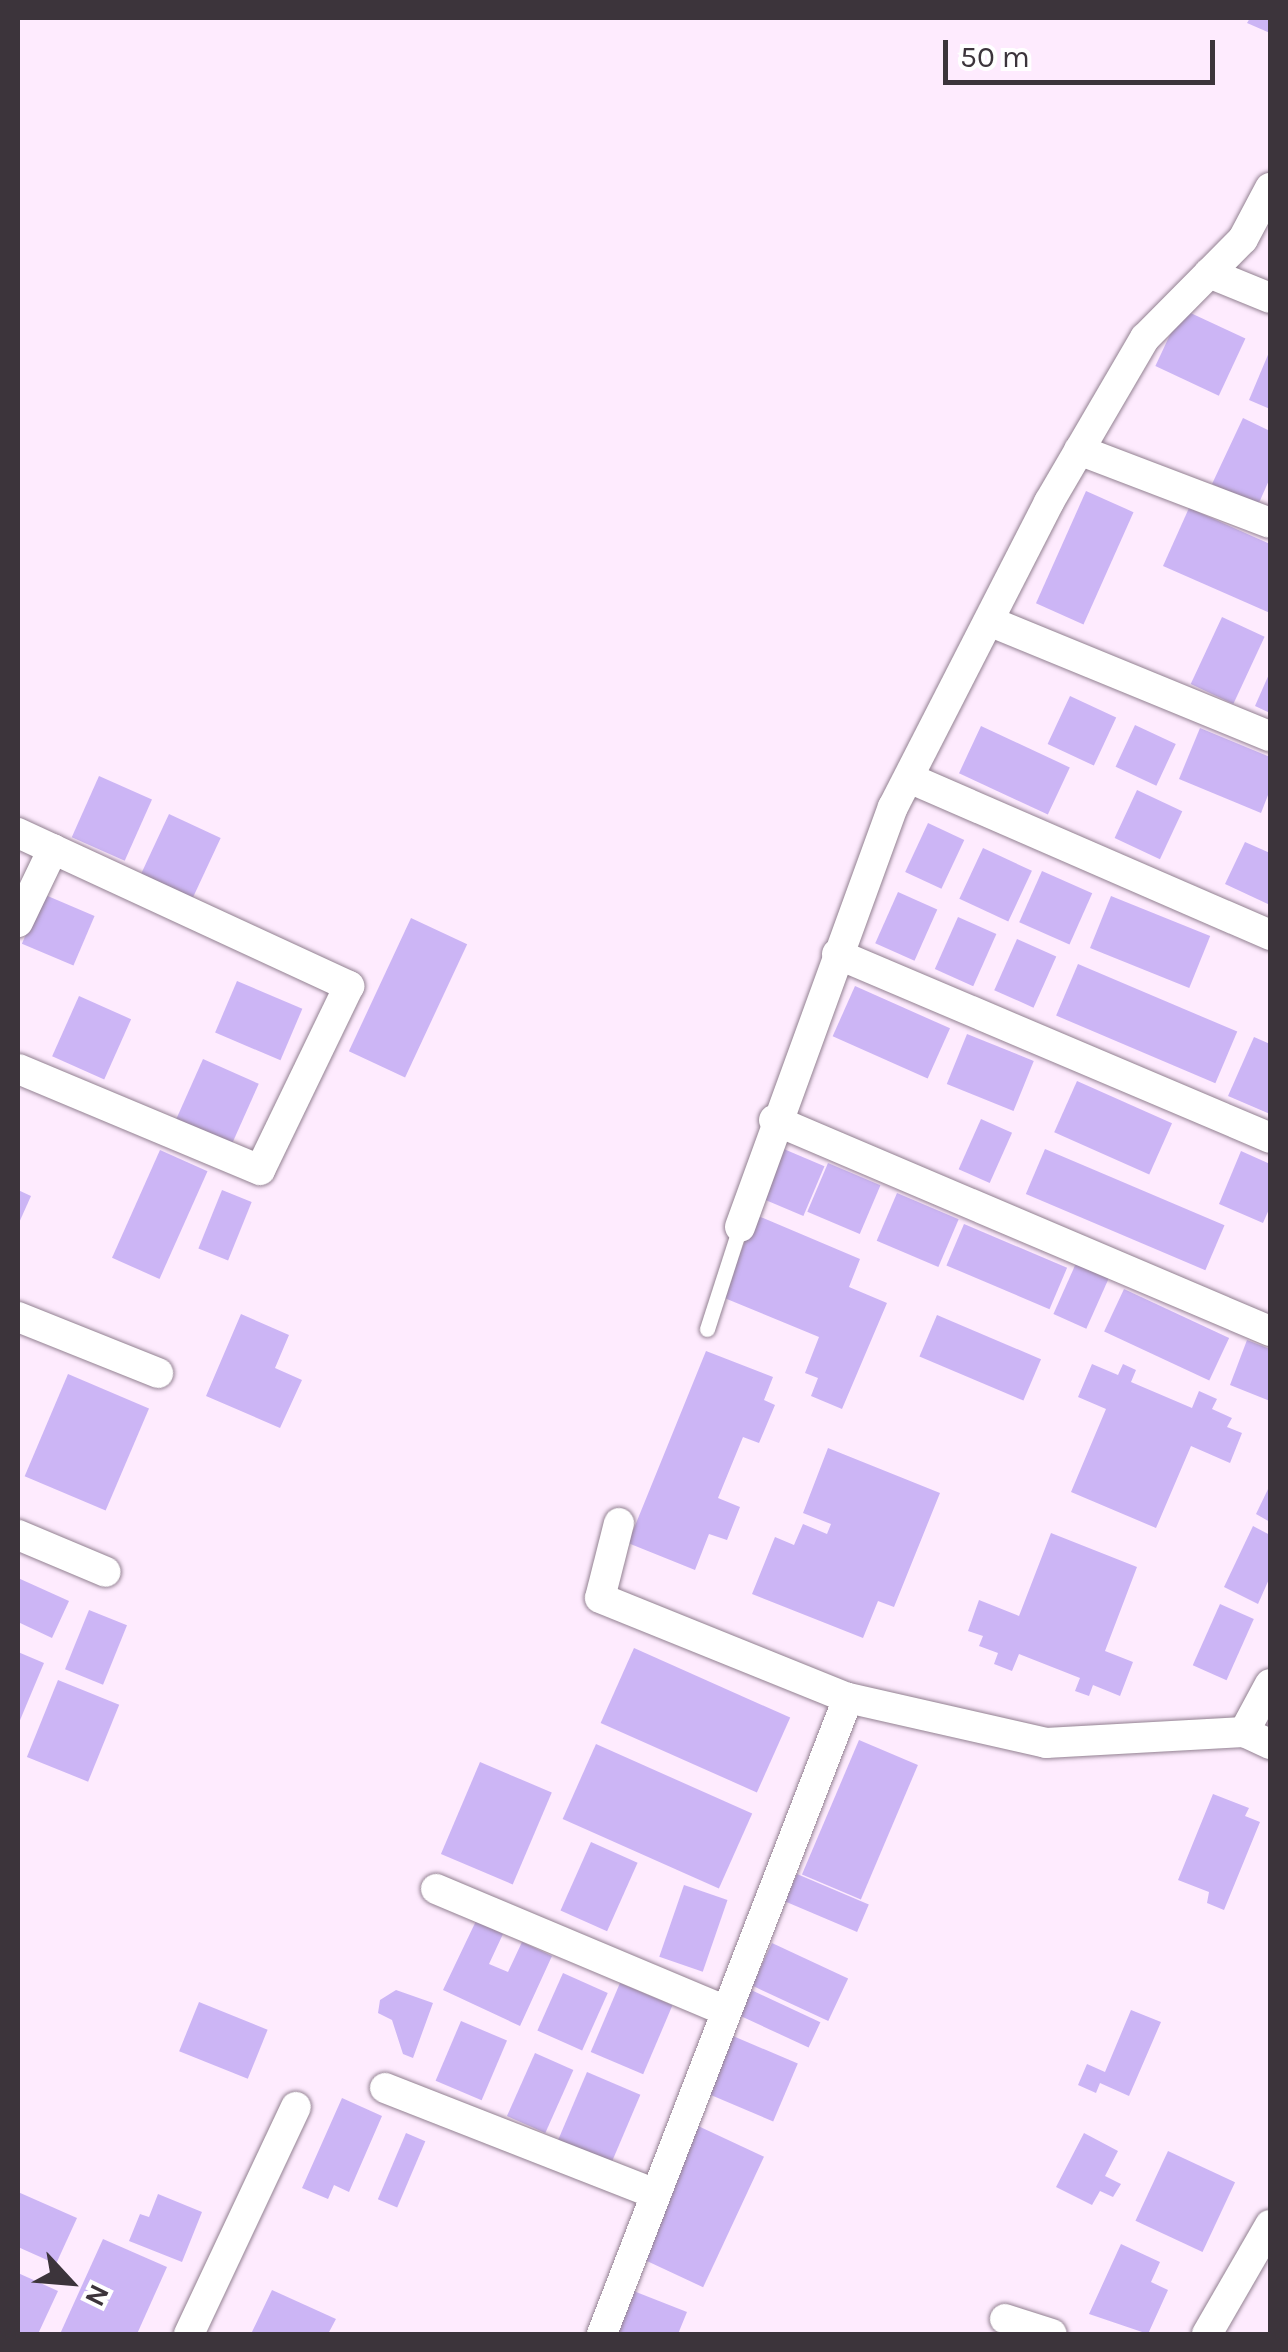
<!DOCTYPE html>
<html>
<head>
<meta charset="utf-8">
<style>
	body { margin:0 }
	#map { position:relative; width:1288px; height:2352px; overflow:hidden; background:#feebfe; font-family:Karla,sans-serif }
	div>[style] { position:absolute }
	.building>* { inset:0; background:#ccb5f5; transform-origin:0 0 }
	.roads { filter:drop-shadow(0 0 2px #928191) drop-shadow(0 0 2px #928191) }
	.lane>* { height:15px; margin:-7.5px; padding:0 7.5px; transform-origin:7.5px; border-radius:7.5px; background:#fff }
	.street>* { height:30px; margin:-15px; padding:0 15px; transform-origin:15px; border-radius:15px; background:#fff }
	span { translate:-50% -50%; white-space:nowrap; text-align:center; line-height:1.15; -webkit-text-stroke:9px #fff; paint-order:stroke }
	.frame { position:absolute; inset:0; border:20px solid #3c343b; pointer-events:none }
	.north { position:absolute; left:20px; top:2232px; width:100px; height:100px; -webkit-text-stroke:8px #fff; paint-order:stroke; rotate:116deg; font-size:28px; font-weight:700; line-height:40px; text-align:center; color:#3c343b }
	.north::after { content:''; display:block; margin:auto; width:35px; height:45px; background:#3c343b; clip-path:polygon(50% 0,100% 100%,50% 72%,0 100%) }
	.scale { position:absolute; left:943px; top:40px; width:272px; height:45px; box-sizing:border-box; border:5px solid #3c343b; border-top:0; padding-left:12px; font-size:30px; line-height:35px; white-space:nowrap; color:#3c343b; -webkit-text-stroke:8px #fff; paint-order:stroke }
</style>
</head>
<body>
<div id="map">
	<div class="building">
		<div style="clip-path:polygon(1250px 18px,1270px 18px,1270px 33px,1247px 23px)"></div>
		<div style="left:1182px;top:309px;width:70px;height:63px;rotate:25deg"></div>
		<div style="clip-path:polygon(1270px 350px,1270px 409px,1249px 400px)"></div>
		<div style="clip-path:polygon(1243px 418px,1270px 431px,1270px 478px,1258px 505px,1212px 484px)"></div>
		<div style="left:1086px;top:491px;width:52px;height:123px;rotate:24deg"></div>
		<div style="clip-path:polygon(1189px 508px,1270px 544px,1270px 613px,1163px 566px)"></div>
		<div style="left:1222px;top:617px;width:47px;height:74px;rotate:25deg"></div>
		<div style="clip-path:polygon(1270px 672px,1270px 713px,1255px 706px)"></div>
		<div style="left:1070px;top:696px;width:51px;height:53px;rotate:25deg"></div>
		<div style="left:1135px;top:725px;width:45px;height:46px;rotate:25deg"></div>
		<div style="left:981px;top:726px;width:98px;height:52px;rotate:25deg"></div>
		<div style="clip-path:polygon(1200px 728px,1270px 757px,1270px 790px,1261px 813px,1179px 779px)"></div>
		<div style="left:99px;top:776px;width:58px;height:67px;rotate:24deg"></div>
		<div style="left:1137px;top:790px;width:50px;height:53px;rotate:25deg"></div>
		<div style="left:169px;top:814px;width:57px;height:67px;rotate:25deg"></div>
		<div style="left:928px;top:823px;width:40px;height:54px;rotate:25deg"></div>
		<div style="clip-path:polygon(1245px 842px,1270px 853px,1270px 905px,1225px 884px)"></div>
		<div style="left:983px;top:848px;width:54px;height:56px;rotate:25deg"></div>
		<div style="left:1042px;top:871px;width:55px;height:56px;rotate:24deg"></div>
		<div style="left:898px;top:892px;width:43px;height:56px;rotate:24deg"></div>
		<div style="left:43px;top:894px;width:56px;height:54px;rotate:23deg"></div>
		<div style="left:1111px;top:896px;width:107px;height:56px;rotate:22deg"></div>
		<div style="left:958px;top:917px;width:42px;height:57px;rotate:24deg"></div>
		<div style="left:411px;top:918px;width:62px;height:147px;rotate:25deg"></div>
		<div style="left:1017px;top:939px;width:43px;height:56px;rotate:24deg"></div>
		<div style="left:1078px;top:964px;width:173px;height:56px;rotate:23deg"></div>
		<div style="left:237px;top:981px;width:71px;height:56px;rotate:23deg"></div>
		<div style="left:855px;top:986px;width:104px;height:55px;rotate:24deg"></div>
		<div style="left:79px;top:996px;width:57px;height:66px;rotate:24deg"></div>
		<div style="left:967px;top:1034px;width:72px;height:54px;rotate:22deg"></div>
		<div style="clip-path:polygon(1254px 1037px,1270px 1044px,1270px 1114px,1228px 1096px)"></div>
		<div style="left:203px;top:1059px;width:61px;height:67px;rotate:24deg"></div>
		<div style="left:1077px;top:1081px;width:104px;height:56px;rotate:24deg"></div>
		<div style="left:981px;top:1119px;width:34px;height:55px;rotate:24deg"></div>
		<div style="left:772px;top:1144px;width:57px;height:54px;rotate:23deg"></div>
		<div style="left:1045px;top:1149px;width:195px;height:49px;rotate:23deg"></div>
		<div style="left:160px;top:1150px;width:52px;height:118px;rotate:24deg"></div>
		<div style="clip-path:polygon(1241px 1151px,1270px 1164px,1270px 1207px,1263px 1223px,1219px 1204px)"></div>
		<div style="left:828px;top:1163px;width:57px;height:53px;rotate:23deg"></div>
		<div style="clip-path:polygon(18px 1190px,31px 1196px,18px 1225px)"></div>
		<div style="left:222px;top:1190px;width:32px;height:63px;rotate:22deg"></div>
		<div style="left:897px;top:1193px;width:67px;height:52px;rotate:23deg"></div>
		<div style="clip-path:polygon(756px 1215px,860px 1259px,849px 1287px,887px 1303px,842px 1409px,811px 1396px,818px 1378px,805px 1373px,819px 1337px,722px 1297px)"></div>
		<div style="left:964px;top:1224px;width:112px;height:45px;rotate:23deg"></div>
		<div style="left:1077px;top:1261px;width:36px;height:58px;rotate:24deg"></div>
		<div style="left:1124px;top:1289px;width:116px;height:47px;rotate:25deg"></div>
		<div style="clip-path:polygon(241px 1314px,289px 1335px,275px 1368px,302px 1380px,280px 1428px,206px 1396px)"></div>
		<div style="left:937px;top:1315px;width:113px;height:45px;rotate:23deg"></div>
		<div style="clip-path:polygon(1247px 1340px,1270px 1349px,1270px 1401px,1230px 1385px)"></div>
		<div style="clip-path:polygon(706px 1351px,773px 1377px,764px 1400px,775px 1405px,759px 1443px,743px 1437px,718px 1498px,740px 1507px,727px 1540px,709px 1534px,695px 1570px,628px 1543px)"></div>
		<div style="clip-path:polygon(1092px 1364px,1118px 1375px,1123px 1364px,1136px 1370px,1131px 1382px,1192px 1408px,1199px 1391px,1217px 1399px,1212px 1409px,1232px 1418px,1227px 1427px,1242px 1433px,1230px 1463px,1191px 1446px,1156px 1528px,1071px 1492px,1106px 1409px,1078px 1397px)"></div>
		<div style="left:68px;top:1374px;width:88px;height:111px;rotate:23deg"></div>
		<div style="clip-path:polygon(828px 1448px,940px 1493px,894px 1607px,878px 1601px,863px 1638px,752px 1594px,775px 1537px,794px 1545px,803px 1524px,827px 1534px,831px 1524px,803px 1513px)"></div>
		<div style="clip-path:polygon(1270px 1485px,1270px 1522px,1256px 1514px)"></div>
		<div style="clip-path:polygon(1253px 1526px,1270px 1535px,1270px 1577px,1258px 1604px,1224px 1587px)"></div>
		<div style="clip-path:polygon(1051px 1533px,1137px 1567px,1105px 1651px,1133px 1662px,1120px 1696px,1093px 1685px,1089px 1696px,1075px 1691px,1080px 1678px,1019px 1654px,1012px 1671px,994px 1664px,998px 1653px,979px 1646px,983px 1636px,968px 1631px,979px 1600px,1019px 1616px)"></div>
		<div style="clip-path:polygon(18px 1578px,69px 1601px,52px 1638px,18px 1622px)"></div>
		<div style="left:1220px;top:1604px;width:37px;height:67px;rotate:24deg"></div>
		<div style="left:89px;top:1610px;width:41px;height:64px;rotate:22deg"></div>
		<div style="left:634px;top:1648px;width:171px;height:82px;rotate:24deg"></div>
		<div style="clip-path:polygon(18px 1652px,44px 1663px,18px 1725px)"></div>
		<div style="left:58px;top:1680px;width:66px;height:83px;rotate:22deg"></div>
		<div style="left:859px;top:1740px;width:64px;height:146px;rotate:23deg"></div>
		<div style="left:596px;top:1744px;width:171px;height:82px;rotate:24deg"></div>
		<div style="left:480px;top:1762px;width:78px;height:100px;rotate:23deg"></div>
		<div style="clip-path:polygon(1213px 1794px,1249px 1808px,1245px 1816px,1260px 1822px,1224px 1910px,1207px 1903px,1209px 1892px,1178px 1880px)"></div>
		<div style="left:591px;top:1842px;width:51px;height:75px;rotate:24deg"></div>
		<div style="left:797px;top:1874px;width:78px;height:30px;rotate:23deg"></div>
		<div style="left:684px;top:1885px;width:46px;height:76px;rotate:19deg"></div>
		<div style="clip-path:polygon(476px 1921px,503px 1934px,489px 1964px,508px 1972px,522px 1942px,552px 1956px,520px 2026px,443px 1990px)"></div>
		<div style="left:772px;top:1943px;width:84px;height:47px;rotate:25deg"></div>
		<div style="left:563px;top:1973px;width:49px;height:63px;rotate:24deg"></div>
		<div style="left:620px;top:1983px;width:57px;height:75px;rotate:23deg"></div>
		<div style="left:747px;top:1988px;width:81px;height:28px;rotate:25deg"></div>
		<div style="clip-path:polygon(396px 1990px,433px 2003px,413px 2058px,403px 2054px,392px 2020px,378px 2013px,380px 2000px)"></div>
		<div style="left:199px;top:2002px;width:74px;height:53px;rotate:22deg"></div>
		<div style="clip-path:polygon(1131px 2010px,1161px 2022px,1129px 2096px,1100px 2083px,1096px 2093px,1078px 2085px,1087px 2064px,1105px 2072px)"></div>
		<div style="left:461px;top:2021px;width:50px;height:65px;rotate:23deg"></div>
		<div style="left:726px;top:2033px;width:78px;height:63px;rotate:23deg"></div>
		<div style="left:535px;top:2053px;width:42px;height:69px;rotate:24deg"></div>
		<div style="left:587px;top:2072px;width:58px;height:75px;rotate:23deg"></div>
		<div style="clip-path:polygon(342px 2098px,382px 2116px,349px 2192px,334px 2185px,328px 2199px,302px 2188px)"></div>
		<div style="left:696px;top:2125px;width:75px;height:144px;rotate:25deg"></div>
		<div style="left:406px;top:2133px;width:21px;height:72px;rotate:23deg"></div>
		<div style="clip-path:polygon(1084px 2133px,1118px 2151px,1105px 2176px,1121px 2184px,1113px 2197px,1100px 2191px,1092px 2205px,1056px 2187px)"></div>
		<div style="left:1168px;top:2151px;width:74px;height:77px;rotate:25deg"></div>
		<div style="clip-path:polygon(18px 2192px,77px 2218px,56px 2264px,18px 2247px)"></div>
		<div style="clip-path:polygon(158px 2194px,202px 2212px,182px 2262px,129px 2241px,140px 2214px,149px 2217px)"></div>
		<div style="clip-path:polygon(103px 2239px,167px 2267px,137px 2334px,60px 2334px)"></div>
		<div style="clip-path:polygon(1121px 2244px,1160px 2262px,1151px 2282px,1168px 2290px,1148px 2334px,1089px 2314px)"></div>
		<div style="clip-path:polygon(18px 2273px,58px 2291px,38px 2334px,18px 2334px)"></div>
		<div style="clip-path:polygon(272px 2290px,336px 2319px,328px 2334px,251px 2334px)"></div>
		<div style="clip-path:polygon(631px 2290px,687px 2312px,678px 2334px,612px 2334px)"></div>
	</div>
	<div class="roads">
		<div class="lane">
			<div style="left:707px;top:1329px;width:107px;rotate:-72.1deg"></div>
		</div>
		<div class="street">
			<div style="left:1209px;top:273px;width:66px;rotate:22.3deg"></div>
			<div style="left:1079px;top:450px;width:204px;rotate:20.9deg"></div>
			<div style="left:989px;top:621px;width:304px;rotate:22.3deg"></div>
			<div style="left:909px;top:778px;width:394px;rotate:23.5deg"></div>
			<div style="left:18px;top:833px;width:365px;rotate:24.8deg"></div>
			<div style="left:349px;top:986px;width:204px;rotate:115.8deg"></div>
			<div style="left:260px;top:1170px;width:262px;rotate:-157.3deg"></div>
			<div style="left:18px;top:922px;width:81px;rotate:-64.4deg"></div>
			<div style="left:837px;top:954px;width:470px;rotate:23deg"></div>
			<div style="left:774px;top:1120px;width:539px;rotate:23.05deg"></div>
			<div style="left:740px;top:1227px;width:447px;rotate:-70deg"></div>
			<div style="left:893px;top:807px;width:343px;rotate:-62.9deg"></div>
			<div style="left:1049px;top:502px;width:190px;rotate:-59.7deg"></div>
			<div style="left:1145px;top:338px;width:139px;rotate:-45.3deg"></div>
			<div style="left:1243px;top:239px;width:58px;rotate:-62.1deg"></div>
			<div style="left:18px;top:1317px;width:151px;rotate:21.8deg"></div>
			<div style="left:619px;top:1523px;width:77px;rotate:104.2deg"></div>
			<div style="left:600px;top:1598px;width:267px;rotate:22deg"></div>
			<div style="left:848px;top:1698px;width:203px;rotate:12.8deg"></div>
			<div style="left:1046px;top:1743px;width:198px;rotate:-3.2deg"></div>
			<div style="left:18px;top:1535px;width:95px;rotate:22.8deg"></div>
			<div style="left:1270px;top:1684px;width:55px;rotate:118.4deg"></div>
			<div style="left:1244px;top:1732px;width:29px;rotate:25deg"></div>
			<div style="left:436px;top:1889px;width:315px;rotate:22.8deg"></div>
			<div style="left:385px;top:2088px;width:290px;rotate:21.4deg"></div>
			<div style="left:1005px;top:2319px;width:49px;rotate:17.7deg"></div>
			<div style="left:189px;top:2334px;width:251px;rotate:-64.8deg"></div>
			<div style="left:602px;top:2334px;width:682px;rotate:-68.85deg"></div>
			<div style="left:1207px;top:2334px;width:126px;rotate:-60deg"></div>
		</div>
	</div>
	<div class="frame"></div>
	<div class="north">N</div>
	<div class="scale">50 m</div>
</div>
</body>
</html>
